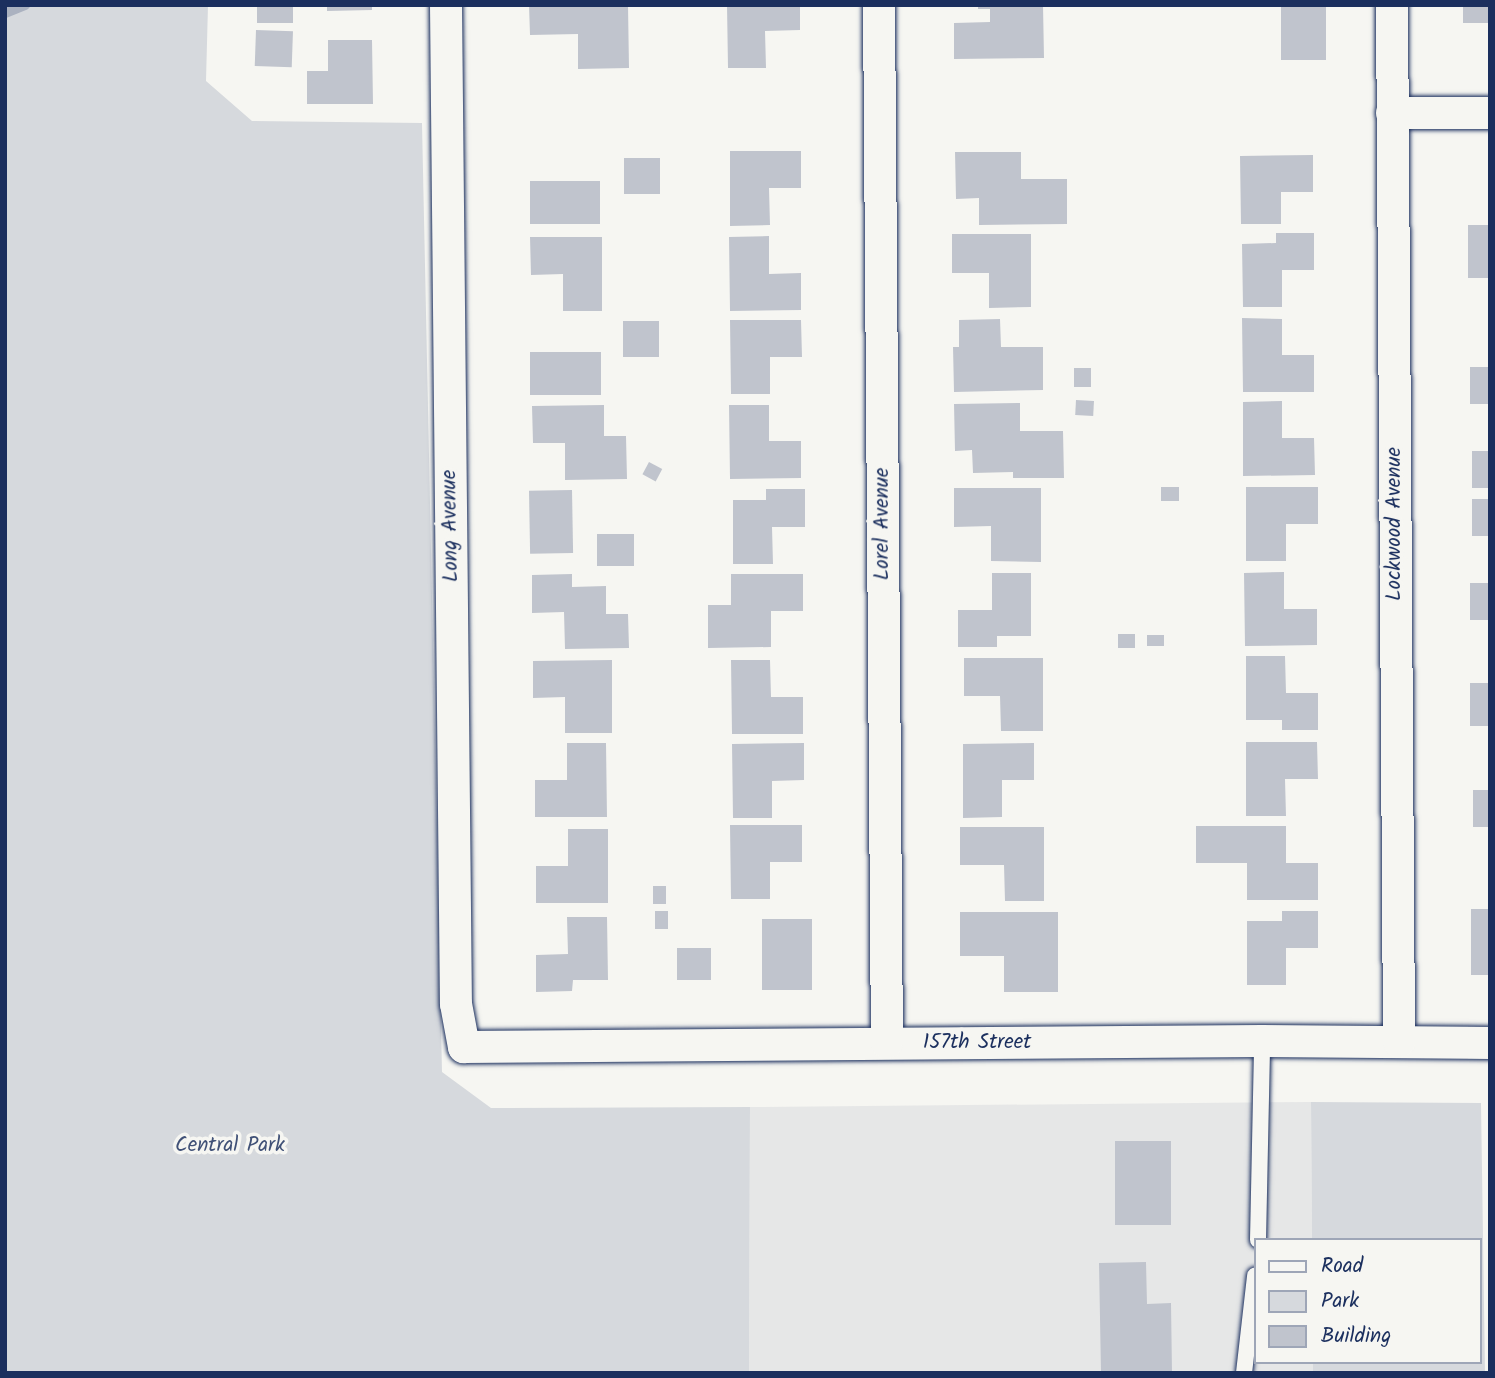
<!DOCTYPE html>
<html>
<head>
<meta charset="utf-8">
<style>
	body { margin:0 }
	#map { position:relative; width:1495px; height:1378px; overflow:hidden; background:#f6f6f2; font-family:Kalam,sans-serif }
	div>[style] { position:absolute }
	.built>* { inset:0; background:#e6e7e7 }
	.green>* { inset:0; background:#d6d9dd }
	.stream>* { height:10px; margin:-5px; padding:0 5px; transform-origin:5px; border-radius:5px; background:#abb2c0 }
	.building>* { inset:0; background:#c0c4cd; transform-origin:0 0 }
	.roads { filter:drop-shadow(0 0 2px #1b2f5e) drop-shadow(0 0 2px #1b2f5e) }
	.service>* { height:16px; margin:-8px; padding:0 8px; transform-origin:8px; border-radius:8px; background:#f6f6f2 }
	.minor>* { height:32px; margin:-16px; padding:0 16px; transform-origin:16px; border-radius:16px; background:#f6f6f2 }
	span { translate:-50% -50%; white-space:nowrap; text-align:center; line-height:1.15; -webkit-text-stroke:7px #f6f6f2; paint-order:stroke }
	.street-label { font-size:21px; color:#1b2f5e }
	.park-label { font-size:21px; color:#405177 }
	.frame { position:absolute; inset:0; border:7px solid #1b2f5e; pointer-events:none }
	.legend { position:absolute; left:1254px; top:1238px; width:228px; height:126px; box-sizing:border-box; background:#f6f6f2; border:2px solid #9ea6b7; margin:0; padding:9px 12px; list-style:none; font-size:21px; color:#1b2f5e }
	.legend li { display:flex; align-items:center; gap:14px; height:35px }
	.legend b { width:35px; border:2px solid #9ea6b7 }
</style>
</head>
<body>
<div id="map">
	<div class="built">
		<div style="clip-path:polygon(1311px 1102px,1312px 1240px,1255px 1240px,1255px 1362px,1313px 1362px,1313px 1373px,749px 1373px,750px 1107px)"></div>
	</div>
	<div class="green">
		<div style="clip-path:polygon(5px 5px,208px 5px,206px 81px,252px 121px,422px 123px,442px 1072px,491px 1108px,750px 1107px,749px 1373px,5px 1373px)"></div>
		<div style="clip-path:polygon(1311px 1102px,1481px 1103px,1485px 1373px,1313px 1373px,1313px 1362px,1479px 1362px,1479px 1240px,1312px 1240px)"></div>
	</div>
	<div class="stream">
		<div style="left:5px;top:13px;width:22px;rotate:-22deg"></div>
	</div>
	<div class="building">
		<div style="left:257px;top:5px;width:36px;height:18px"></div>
		<div style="clip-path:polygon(327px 5px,372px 5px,372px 10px,327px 11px)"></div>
		<div style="clip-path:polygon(529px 5px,628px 5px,629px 68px,578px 69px,578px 34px,530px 35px)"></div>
		<div style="clip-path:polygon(727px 5px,800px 5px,800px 30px,765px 31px,766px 68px,728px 68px)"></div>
		<div style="clip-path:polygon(978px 5px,1043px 5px,1044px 58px,954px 59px,954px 23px,990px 22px,990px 9px,978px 9px)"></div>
		<div style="left:1281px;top:5px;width:45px;height:55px"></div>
		<div style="left:1463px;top:5px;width:27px;height:18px"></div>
		<div style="left:256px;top:30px;width:37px;height:36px;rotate:2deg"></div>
		<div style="clip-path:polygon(328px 40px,372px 40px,373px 104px,307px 104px,307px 71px,328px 71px)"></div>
		<div style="clip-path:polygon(730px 151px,801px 151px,801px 188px,769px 188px,770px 225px,730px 226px)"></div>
		<div style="clip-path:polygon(955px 152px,1021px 152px,1021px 179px,1067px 179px,1067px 224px,979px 225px,979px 198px,956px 199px)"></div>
		<div style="clip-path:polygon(1313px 155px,1313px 192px,1281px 192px,1281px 224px,1241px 224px,1240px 156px)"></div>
		<div style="left:660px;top:158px;width:36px;height:36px;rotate:90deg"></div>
		<div style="left:530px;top:181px;width:70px;height:43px"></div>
		<div style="left:1490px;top:225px;width:53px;height:22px;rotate:90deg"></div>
		<div style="clip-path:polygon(1276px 233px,1314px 233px,1314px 270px,1282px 270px,1282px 307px,1243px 307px,1242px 244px,1276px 243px)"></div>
		<div style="clip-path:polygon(952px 234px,1031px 234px,1031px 307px,989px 308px,989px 273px,952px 273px)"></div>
		<div style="clip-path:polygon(769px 236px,769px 274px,801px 273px,801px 310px,730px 311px,729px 237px)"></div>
		<div style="clip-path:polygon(530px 237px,602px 237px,602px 311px,563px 311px,563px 274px,531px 275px)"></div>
		<div style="clip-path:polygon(1242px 318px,1282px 319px,1282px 355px,1314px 355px,1314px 392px,1243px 392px)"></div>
		<div style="clip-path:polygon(1000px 319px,1001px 347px,1043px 347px,1043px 390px,954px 392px,953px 347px,959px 347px,959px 320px)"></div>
		<div style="clip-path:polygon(730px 320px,801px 320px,802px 357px,770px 357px,770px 394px,731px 394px)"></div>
		<div style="left:623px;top:321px;width:36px;height:36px"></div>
		<div style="left:601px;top:352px;width:43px;height:71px;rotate:90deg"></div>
		<div style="left:1470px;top:367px;width:20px;height:37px"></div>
		<div style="left:1074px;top:368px;width:17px;height:19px"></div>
		<div style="left:1076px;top:400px;width:18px;height:15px;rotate:3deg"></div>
		<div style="clip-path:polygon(1282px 401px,1282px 438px,1314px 438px,1315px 475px,1243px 476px,1243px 402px)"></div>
		<div style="clip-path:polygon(1020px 403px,1020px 431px,1063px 431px,1064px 478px,1013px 478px,1013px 472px,973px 473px,972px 450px,955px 451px,954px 404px)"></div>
		<div style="clip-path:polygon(604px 405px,604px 436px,626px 436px,627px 479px,565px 480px,565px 443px,533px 443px,532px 406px)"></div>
		<div style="clip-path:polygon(729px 405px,769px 405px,769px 441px,801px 441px,801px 478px,730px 479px)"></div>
		<div style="left:1472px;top:451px;width:18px;height:37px"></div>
		<div style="left:649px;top:462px;width:15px;height:14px;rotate:28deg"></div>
		<div style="left:1161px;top:487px;width:18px;height:14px"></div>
		<div style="clip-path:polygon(1246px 487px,1318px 487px,1318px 524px,1286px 524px,1286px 561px,1246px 561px)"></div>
		<div style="clip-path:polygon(954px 488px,1041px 488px,1041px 562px,991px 561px,991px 526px,954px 527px)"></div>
		<div style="clip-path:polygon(766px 489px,805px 489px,805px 527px,772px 527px,773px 564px,733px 564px,733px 500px,766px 500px)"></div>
		<div style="left:572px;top:490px;width:63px;height:43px;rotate:89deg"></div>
		<div style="left:1472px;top:499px;width:18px;height:37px"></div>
		<div style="left:597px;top:534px;width:37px;height:32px"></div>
		<div style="clip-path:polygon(1284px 572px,1284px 609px,1317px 609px,1317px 645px,1245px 646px,1244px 573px)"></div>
		<div style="clip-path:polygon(992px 573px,1031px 573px,1031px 636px,997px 636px,997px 647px,958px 647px,958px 610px,992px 610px)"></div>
		<div style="clip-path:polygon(572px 574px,572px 587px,606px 586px,606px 614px,628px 614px,629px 648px,565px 649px,564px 612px,532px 613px,532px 575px)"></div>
		<div style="clip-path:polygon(731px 574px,803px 574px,803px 611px,771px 611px,771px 647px,708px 648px,708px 605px,731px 605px)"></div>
		<div style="left:1470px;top:583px;width:20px;height:37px"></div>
		<div style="left:1135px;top:634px;width:14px;height:17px;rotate:90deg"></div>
		<div style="left:1147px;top:635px;width:17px;height:11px"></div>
		<div style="clip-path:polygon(1246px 656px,1285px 656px,1286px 693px,1318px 693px,1318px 730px,1282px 730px,1282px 720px,1246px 720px)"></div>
		<div style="clip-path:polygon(964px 658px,1043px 658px,1043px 731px,1001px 731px,1000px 696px,964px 696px)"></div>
		<div style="clip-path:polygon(612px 660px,612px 733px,565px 733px,565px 697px,533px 698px,533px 661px)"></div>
		<div style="clip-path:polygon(731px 660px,770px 660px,771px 697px,803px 697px,803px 734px,732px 734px)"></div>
		<div style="left:1470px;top:683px;width:20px;height:43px"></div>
		<div style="clip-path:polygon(1246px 742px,1317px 742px,1318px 779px,1285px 779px,1286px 816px,1246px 816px)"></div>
		<div style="clip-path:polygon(567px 743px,606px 743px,607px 817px,535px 817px,535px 780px,567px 780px)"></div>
		<div style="clip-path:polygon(804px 743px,804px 780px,772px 781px,772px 818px,733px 818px,732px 744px)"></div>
		<div style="clip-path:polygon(1034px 743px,1034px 780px,1002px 780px,1002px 817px,963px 818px,963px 744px)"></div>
		<div style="left:1473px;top:790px;width:17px;height:37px"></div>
		<div style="clip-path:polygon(730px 825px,802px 825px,802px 862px,770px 862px,770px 899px,731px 899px)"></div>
		<div style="clip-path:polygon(1196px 826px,1286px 826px,1286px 863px,1318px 863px,1318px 900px,1247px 900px,1247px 863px,1196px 863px)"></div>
		<div style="clip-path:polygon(960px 827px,1044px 827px,1044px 901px,1005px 901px,1004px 865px,960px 865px)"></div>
		<div style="clip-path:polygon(568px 829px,608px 829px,608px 903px,536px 903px,536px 866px,568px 866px)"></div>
		<div style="left:653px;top:886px;width:13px;height:18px"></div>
		<div style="left:1471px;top:909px;width:19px;height:66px"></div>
		<div style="left:655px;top:911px;width:13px;height:18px"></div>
		<div style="clip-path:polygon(1282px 911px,1318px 911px,1318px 948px,1286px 948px,1286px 985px,1247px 985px,1247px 921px,1282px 921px)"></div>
		<div style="clip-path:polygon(960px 912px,1058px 912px,1058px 992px,1004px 992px,1004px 956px,960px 956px)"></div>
		<div style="clip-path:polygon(567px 917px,607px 917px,608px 980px,573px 980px,572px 991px,536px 992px,536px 955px,568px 954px)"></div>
		<div style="left:762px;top:919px;width:50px;height:71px"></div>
		<div style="left:677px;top:948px;width:34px;height:32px"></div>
		<div style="left:1115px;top:1141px;width:56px;height:84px"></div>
		<div style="clip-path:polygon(1146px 1262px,1147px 1304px,1171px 1303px,1172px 1373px,1101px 1373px,1099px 1263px)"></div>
	</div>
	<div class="roads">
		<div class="service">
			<div style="left:1258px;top:1240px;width:199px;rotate:-88.8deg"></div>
			<div style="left:1244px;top:1373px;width:98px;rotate:-83.5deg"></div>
		</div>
		<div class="minor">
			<div style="left:446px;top:5px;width:999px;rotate:89.43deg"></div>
			<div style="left:456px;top:1004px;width:44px;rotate:79.5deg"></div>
			<div style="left:464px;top:1047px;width:798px;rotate:-0.43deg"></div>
			<div style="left:1262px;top:1041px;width:228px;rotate:0.5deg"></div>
			<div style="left:879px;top:5px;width:1038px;rotate:89.56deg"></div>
			<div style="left:1392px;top:5px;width:1037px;rotate:89.61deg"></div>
			<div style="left:1392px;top:113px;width:98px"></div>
		</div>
	</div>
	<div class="street-label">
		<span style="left:883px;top:524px;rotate:-90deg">Lorel Avenue</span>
		<span style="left:1395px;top:524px;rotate:-90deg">Lockwood Avenue</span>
		<span style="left:451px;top:526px;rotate:-91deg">Long Avenue</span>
		<span style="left:977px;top:1043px">157th Street</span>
	</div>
	<div class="park-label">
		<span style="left:230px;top:1146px">Central Park</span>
	</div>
	<div class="frame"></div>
	<ul class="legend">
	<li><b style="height:9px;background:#f6f6f2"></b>Road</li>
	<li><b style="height:19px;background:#d6d9dd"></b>Park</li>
	<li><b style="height:19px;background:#c0c4cd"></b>Building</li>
	</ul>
</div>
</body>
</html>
